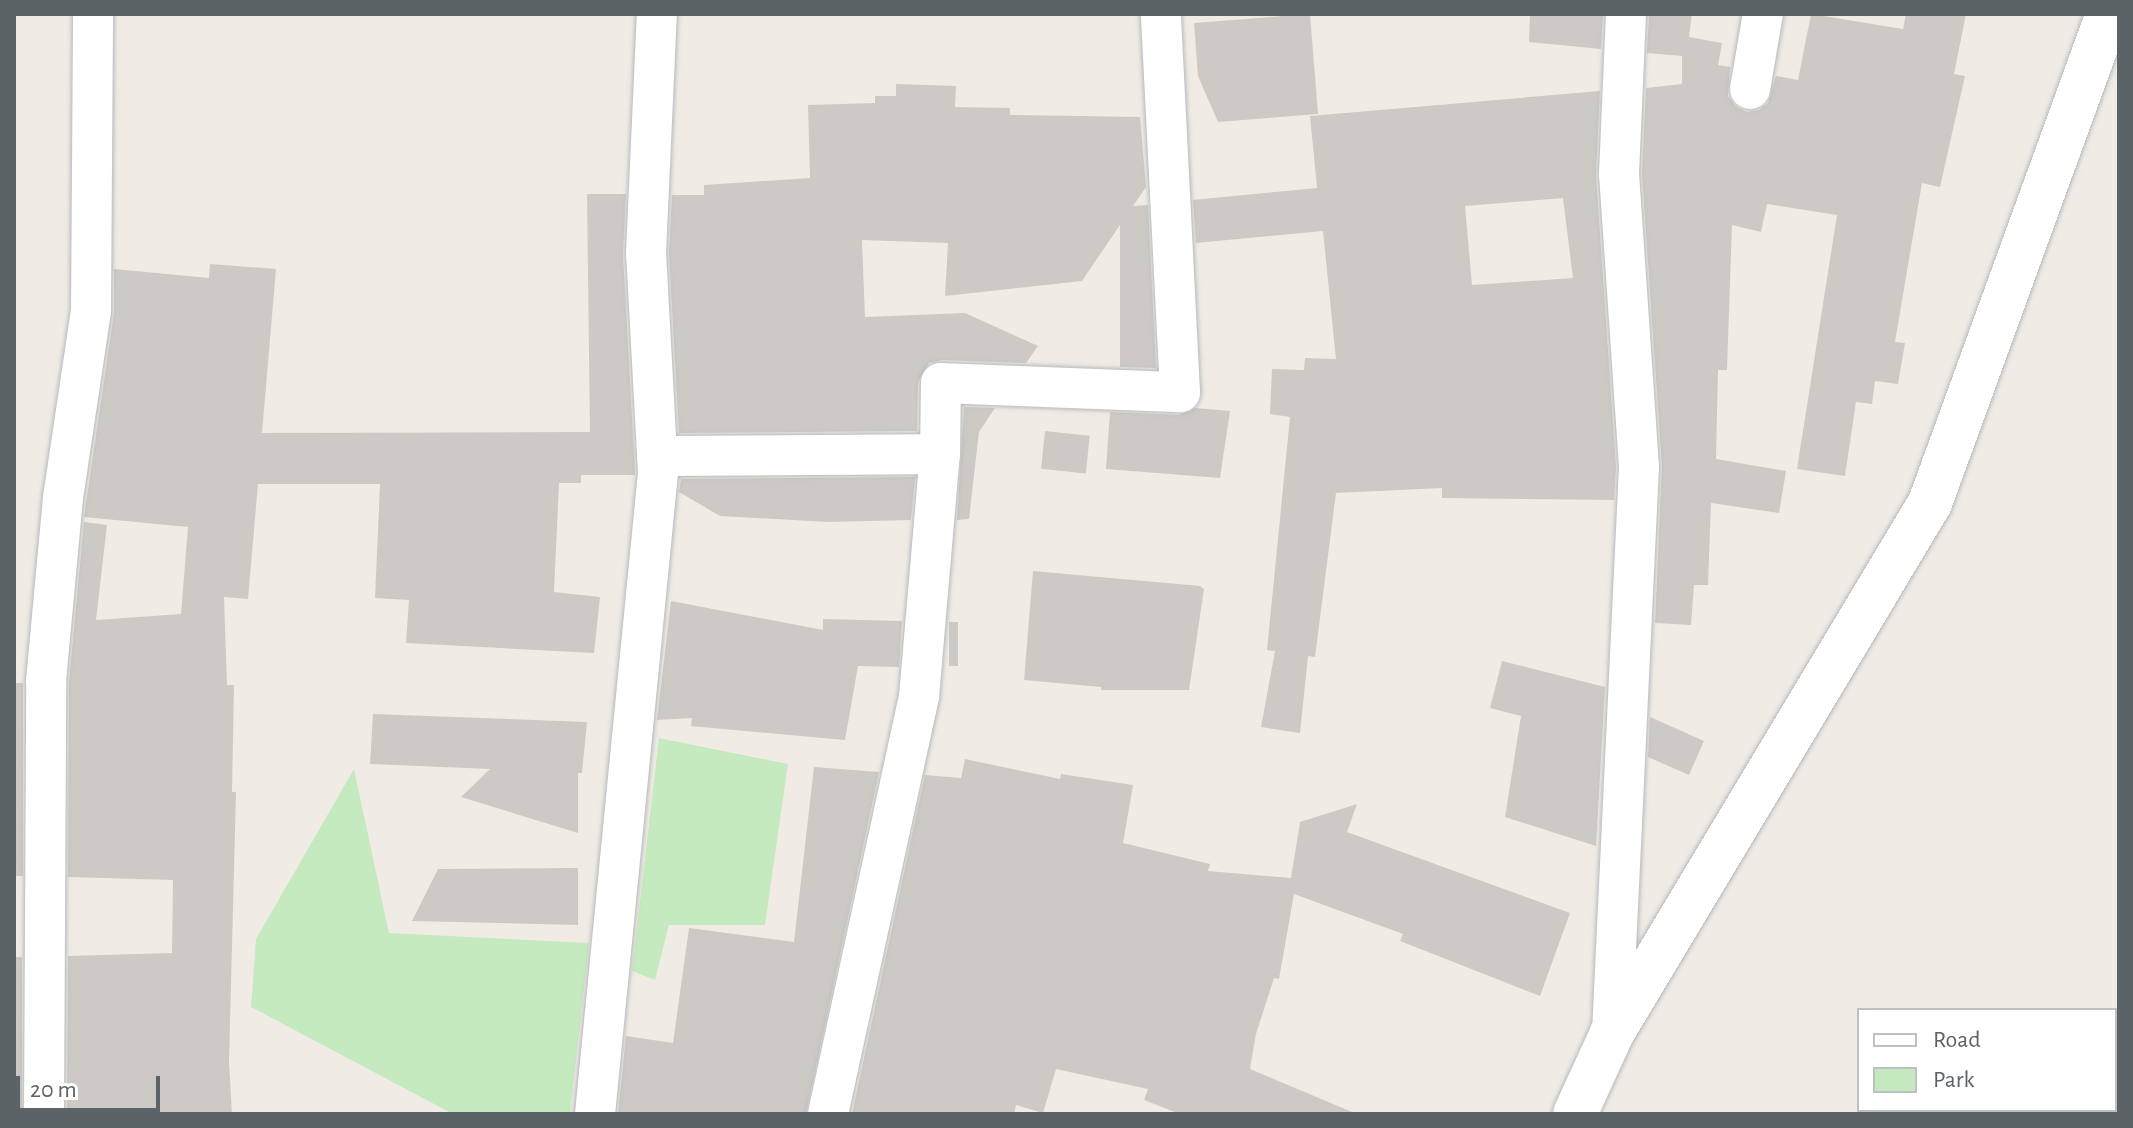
<!DOCTYPE html>
<html>
<head>
<meta charset="utf-8">
<style>
	body { margin:0 }
	#map { position:relative; width:2133px; height:1128px; overflow:hidden; background:#f0ece5; font-family:"Alegreya Sans",sans-serif }
	div>[style] { position:absolute }
	.green>* { inset:0; background:#c6eabf }
	.building>* { inset:0; background:#cdc9c4; transform-origin:0 0 }
	.roads { filter:drop-shadow(0 0 2px #b5b9bd) drop-shadow(0 0 2px #b5b9bd) }
	.street>* { height:40px; margin:-20px; padding:0 20px; transform-origin:20px; border-radius:20px; background:#fff }
	.secondary>* { height:44px; margin:-22px; padding:0 22px; transform-origin:22px; border-radius:22px; background:#fff }
	span { translate:-50% -50%; white-space:nowrap; text-align:center; line-height:1.15; -webkit-text-stroke:7px #fff; paint-order:stroke }
	.frame { position:absolute; inset:0; border:16px solid #5c6367; pointer-events:none }
	.legend { position:absolute; left:1857px; top:1008px; width:260px; height:104px; box-sizing:border-box; background:#fff; border:2px solid #bec1c2; margin:0; padding:10px 14px; list-style:none; font-size:24px; color:#5c6367 }
	.legend li { display:flex; align-items:center; gap:16px; height:40px }
	.legend b { width:40px; border:2px solid #bec1c2 }
	.scale { position:absolute; left:16px; top:1076px; width:144px; height:36px; box-sizing:border-box; border:4px solid #5c6367; border-top:0; padding-left:10px; font-size:24px; line-height:28px; white-space:nowrap; color:#5c6367; -webkit-text-stroke:6px #fff; paint-order:stroke }
</style>
</head>
<body>
<div id="map">
	<div class="green">
		<div style="clip-path:polygon(659px 738px,788px 764px,765px 925px,669px 925px,655px 980px,632px 971px)"></div>
		<div style="clip-path:polygon(354px 769px,389px 933px,589px 943px,570px 1114px,453px 1114px,251px 1007px,256px 939px)"></div>
	</div>
	<div class="building">
		<div style="clip-path:polygon(1310px 14px,1318px 114px,1218px 122px,1198px 76px,1194px 23px)"></div>
		<div style="clip-path:polygon(1530px 14px,1603px 14px,1601px 49px,1529px 42px)"></div>
		<div style="clip-path:polygon(1649px 14px,1692px 14px,1689px 37px,1722px 43px,1718px 65px,1730px 67px,1728px 96px,1736px 107px,1747px 112px,1759px 110px,1768px 103px,1776px 76px,1798px 80px,1811px 14px,1903px 29px,1906px 14px,1966px 14px,1954px 74px,1965px 76px,1940px 187px,1922px 183px,1895px 342px,1905px 343px,1898px 384px,1875px 381px,1872px 404px,1856px 402px,1845px 476px,1797px 469px,1837px 215px,1767px 204px,1761px 232px,1732px 225px,1727px 370px,1718px 370px,1716px 459px,1786px 471px,1779px 513px,1711px 503px,1708px 585px,1694px 585px,1691px 625px,1655px 623px,1662px 466px,1642px 174px,1646px 88px,1682px 84px,1682px 56px,1647px 53px)"></div>
		<div style="clip-path:polygon(896px 84px,956px 86px,955px 107px,1010px 108px,1010px 115px,1140px 117px,1146px 187px,1133px 206px,1148px 205px,1156px 368px,1120px 367px,1120px 225px,1082px 281px,945px 296px,948px 243px,862px 240px,865px 317px,965px 313px,1038px 346px,1026px 363px,942px 360px,929px 363px,918px 382px,917px 431px,679px 433px,669px 253px,672px 195px,704px 195px,704px 185px,810px 178px,808px 105px,875px 103px,875px 96px,896px 96px)"></div>
		<div style="clip-path:polygon(evenodd,1600px 91px,1596px 175px,1616px 467px,1614px 500px,1442px 498px,1442px 488px,1336px 493px,1315px 657px,1308px 656px,1300px 733px,1261px 727px,1275px 651px,1267px 650px,1290px 417px,1270px 414px,1272px 369px,1304px 370px,1305px 358px,1336px 359px,1323px 231px,1196px 243px,1193px 200px,1317px 188px,1310px 116px,1600px 91px,1563px 198px,1573px 278px,1472px 285px,1465px 206px,1563px 198px)"></div>
		<div style="clip-path:polygon(587px 194px,626px 194px,623px 254px,635px 472px,635px 475px,581px 475px,581px 483px,559px 483px,554px 592px,600px 597px,594px 653px,406px 643px,409px 600px,375px 598px,380px 484px,258px 484px,248px 599px,224px 597px,227px 685px,234px 685px,232px 792px,236px 792px,229px 1062px,232px 1114px,67px 1114px,68px 956px,172px 953px,173px 880px,68px 877px,69px 682px,84px 522px,107px 525px,96px 620px,181px 614px,188px 527px,84px 517px,114px 313px,114px 269px,209px 278px,210px 264px,276px 269px,262px 433px,590px 432px)"></div>
		<div style="clip-path:polygon(964px 407px,995px 408px,979px 432px,969px 519px,957px 520px)"></div>
		<div style="clip-path:polygon(1195px 408px,1230px 411px,1220px 478px,1106px 469px,1110px 412px,1179px 415px)"></div>
		<div style="left:1045px;top:431px;width:45px;height:38px;rotate:6deg"></div>
		<div style="clip-path:polygon(915px 477px,911px 520px,828px 522px,720px 516px,679px 492px,681px 479px)"></div>
		<div style="clip-path:polygon(1033px 571px,1200px 586px,1204px 589px,1189px 690px,1101px 690px,1101px 687px,1024px 680px)"></div>
		<div style="clip-path:polygon(671px 601px,823px 630px,823px 619px,902px 621px,899px 667px,858px 666px,845px 740px,691px 726px,692px 718px,657px 720px)"></div>
		<div style="left:949px;top:622px;width:9px;height:44px"></div>
		<div style="clip-path:polygon(1502px 661px,1605px 687px,1596px 846px,1505px 817px,1521px 716px,1490px 708px)"></div>
		<div style="left:14px;top:683px;width:9px;height:193px"></div>
		<div style="clip-path:polygon(373px 714px,587px 722px,582px 773px,578px 773px,578px 833px,461px 797px,490px 769px,370px 764px)"></div>
		<div style="clip-path:polygon(1650px 717px,1704px 741px,1689px 775px,1648px 757px)"></div>
		<div style="clip-path:polygon(965px 759px,1060px 779px,1061px 774px,1133px 785px,1123px 843px,1210px 864px,1208px 871px,1291px 878px,1300px 822px,1357px 804px,1347px 832px,1570px 913px,1540px 996px,1400px 941px,1403px 934px,1294px 894px,1279px 979px,1274px 978px,1256px 1034px,1250px 1069px,1357px 1114px,1180px 1114px,1144px 1100px,1148px 1089px,1056px 1069px,1043px 1113px,1016px 1105px,1014px 1114px,852px 1114px,925px 775px,961px 778px)"></div>
		<div style="clip-path:polygon(814px 767px,879px 772px,806px 1114px,618px 1114px,626px 1036px,673px 1043px,689px 928px,794px 942px)"></div>
		<div style="clip-path:polygon(578px 868px,578px 925px,412px 921px,438px 869px)"></div>
		<div style="left:14px;top:957px;width:8px;height:157px"></div>
	</div>
	<div class="roads">
		<div class="street">
			<div style="left:1750px;top:89px;width:76px;rotate:-80.2deg"></div>
			<div style="left:657px;top:456px;width:283px;rotate:-0.4deg"></div>
			<div style="left:1612px;top:1033px;width:567px;rotate:-87.27deg"></div>
			<div style="left:1639px;top:467px;width:294px;rotate:-93.9deg"></div>
			<div style="left:1619px;top:174px;width:160px;rotate:-87.5deg"></div>
			<div style="left:44px;top:1114px;width:433px;rotate:-89.7deg"></div>
			<div style="left:46px;top:681px;width:184px;rotate:-84.7deg"></div>
			<div style="left:63px;top:498px;width:190px;rotate:-81.5deg"></div>
			<div style="left:91px;top:310px;width:296px;rotate:-89.6deg"></div>
			<div style="left:595px;top:1114px;width:644px;rotate:-84.39deg"></div>
			<div style="left:658px;top:473px;width:220px;rotate:-93.1deg"></div>
			<div style="left:646px;top:253px;width:239px;rotate:-87.4deg"></div>
			<div style="left:828px;top:1114px;width:427px;rotate:-77.7deg"></div>
			<div style="left:919px;top:697px;width:244px;rotate:-85.1deg"></div>
			<div style="left:940px;top:454px;width:71px;rotate:-89.2deg"></div>
			<div style="left:941px;top:383px;width:239px;rotate:2.2deg"></div>
			<div style="left:1180px;top:392px;width:378px;rotate:-92.9deg"></div>
		</div>
		<div class="secondary">
			<div style="left:1575px;top:1114px;width:89px;rotate:-65.4deg"></div>
			<div style="left:1612px;top:1033px;width:618px;rotate:-59.04deg"></div>
			<div style="left:1930px;top:503px;width:520px;rotate:-70deg"></div>
		</div>
	</div>
	<div class="frame"></div>
	<ul class="legend">
	<li><b style="height:10px;background:#fff"></b>Road</li>
	<li><b style="height:22px;background:#c6eabf"></b>Park</li>
	</ul>
	<div class="scale">20 m</div>
</div>
</body>
</html>
